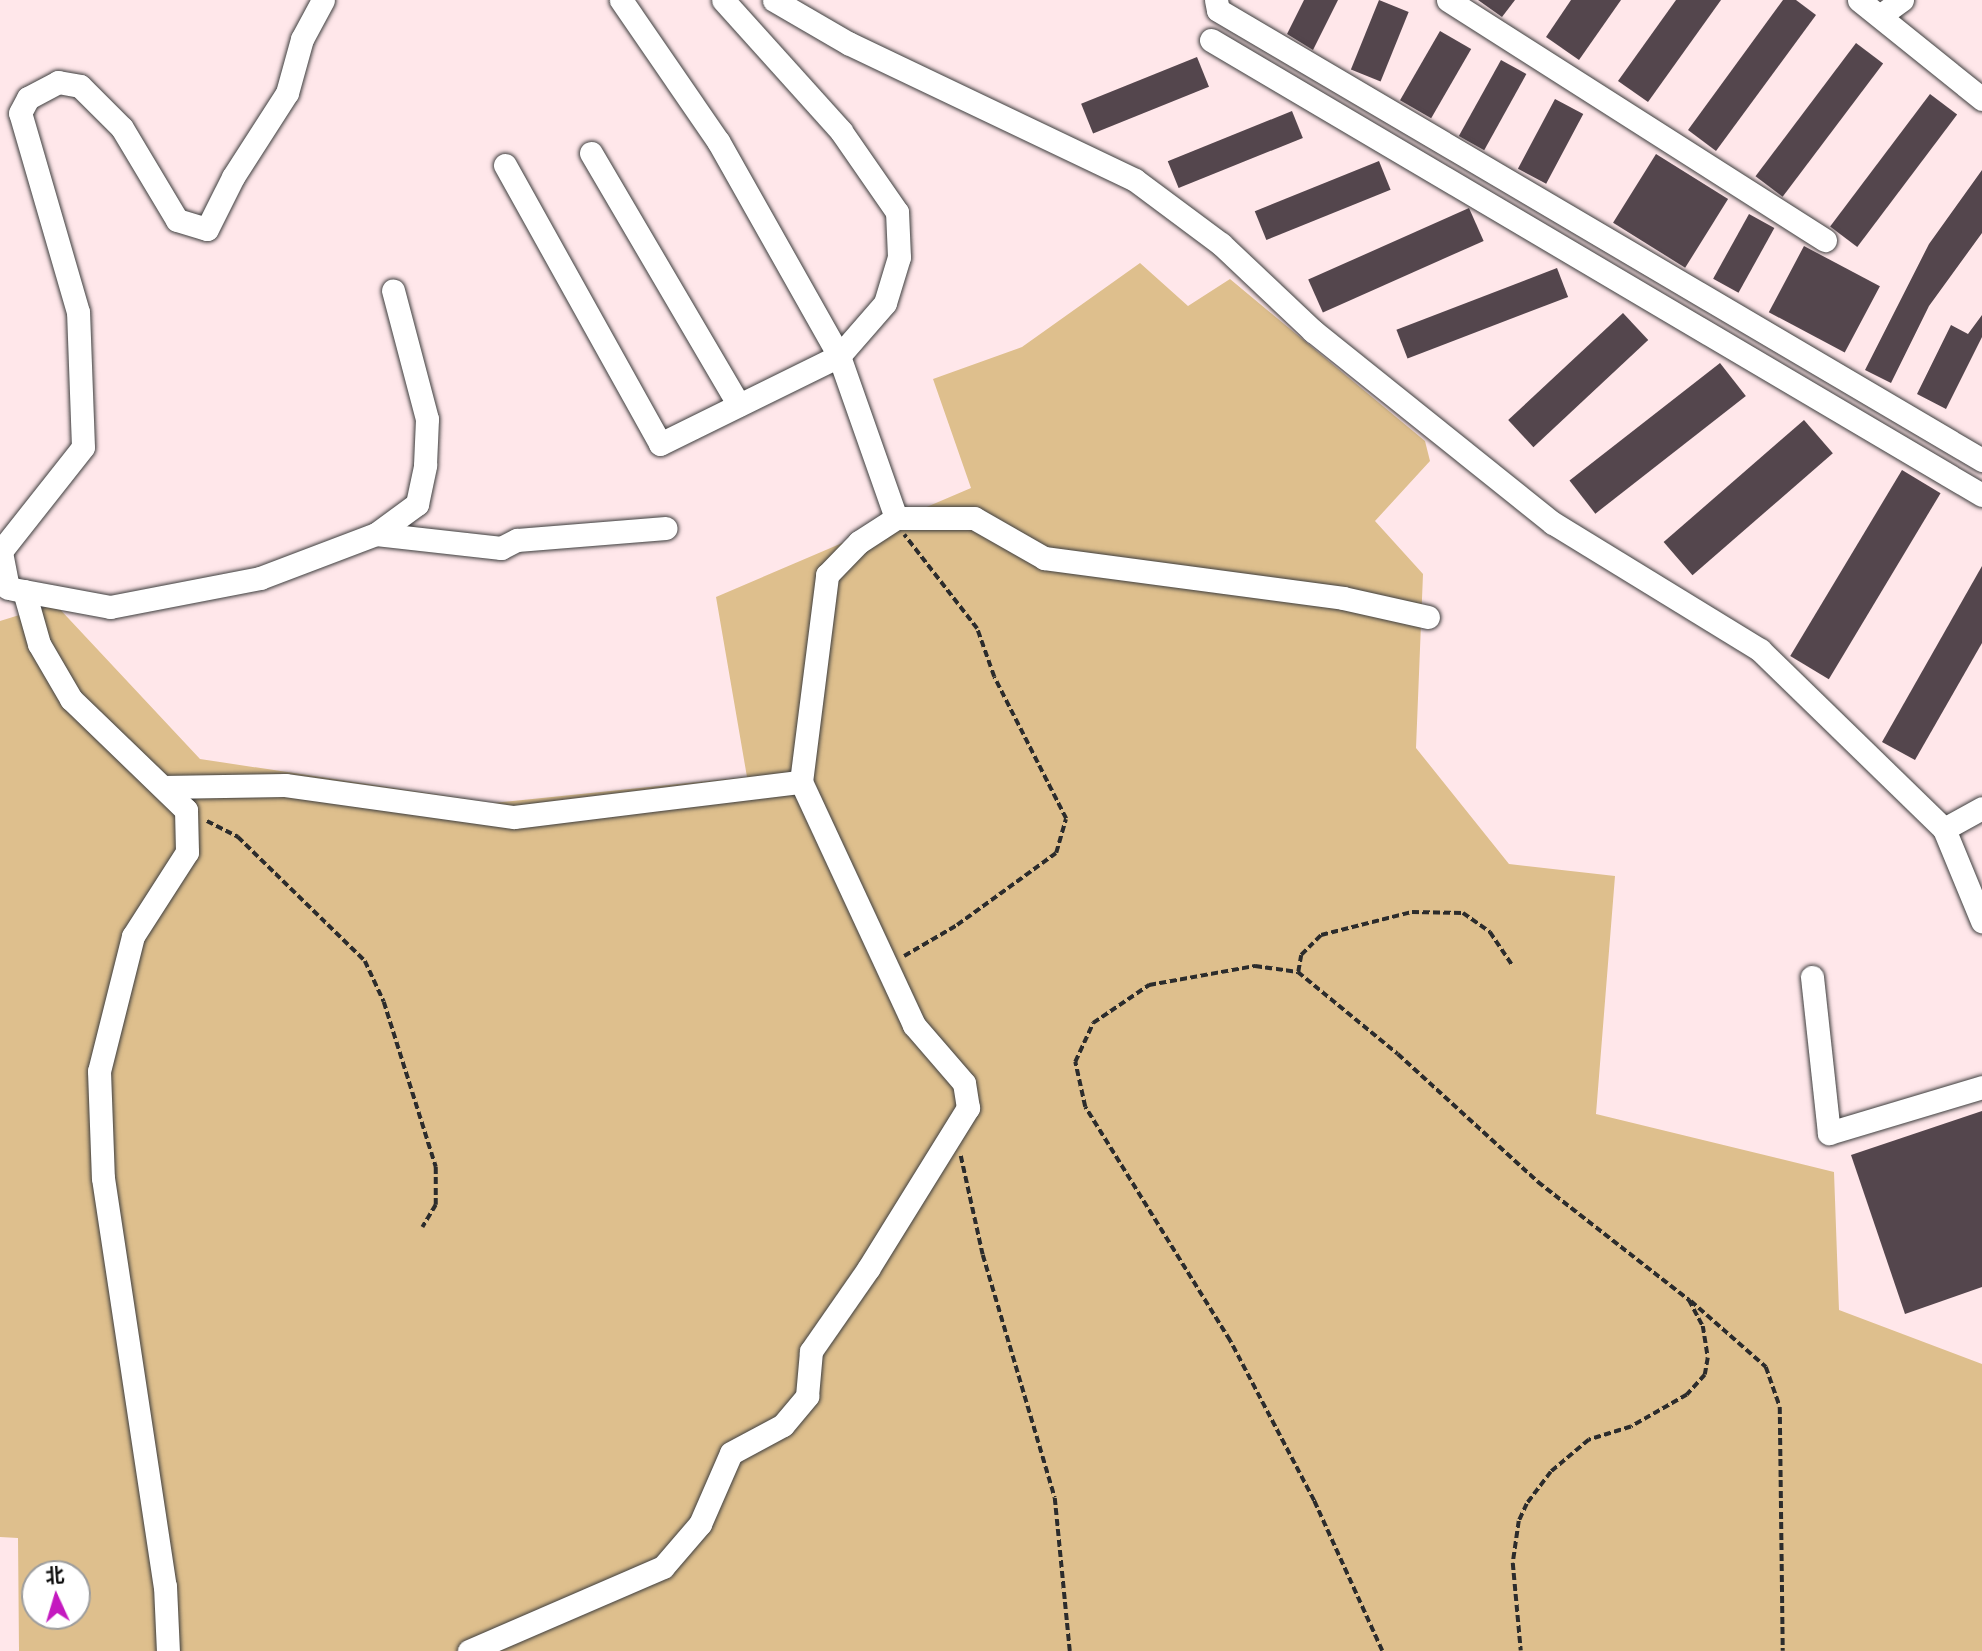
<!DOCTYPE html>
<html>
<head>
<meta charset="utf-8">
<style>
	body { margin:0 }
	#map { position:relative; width:1982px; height:1651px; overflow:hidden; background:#ffe7ea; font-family:"Crimson Pro","Noto Sans SC",serif }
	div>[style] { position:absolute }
	.forest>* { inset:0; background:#debf8d }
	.building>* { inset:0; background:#54464d; transform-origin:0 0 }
	.path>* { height:3.5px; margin-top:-1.75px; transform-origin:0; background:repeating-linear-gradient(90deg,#2c2c2c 0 7px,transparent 0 10.5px) }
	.roads { filter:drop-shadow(0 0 2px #3d3d3d) drop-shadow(0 0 2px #3d3d3d) }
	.minor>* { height:23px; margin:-11.5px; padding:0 11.5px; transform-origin:11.5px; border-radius:11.5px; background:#fff }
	span { translate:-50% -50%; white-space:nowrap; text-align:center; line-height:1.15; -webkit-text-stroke:7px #fff; paint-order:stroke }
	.north { position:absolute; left:21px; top:1560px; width:70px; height:70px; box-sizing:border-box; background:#fff; border:2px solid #9d9d9d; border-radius:50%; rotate:356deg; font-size:19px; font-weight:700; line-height:28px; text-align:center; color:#0a0a0a }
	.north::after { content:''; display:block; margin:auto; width:24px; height:32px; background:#c419bf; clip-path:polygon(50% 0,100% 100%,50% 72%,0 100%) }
</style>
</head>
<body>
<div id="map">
	<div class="forest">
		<div style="clip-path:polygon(evenodd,1140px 263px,1188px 306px,1230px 279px,1425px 441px,1430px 461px,1375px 521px,1423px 574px,1416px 748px,1509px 864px,1615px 876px,1596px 1114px,1834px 1172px,1839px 1310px,1982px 1364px,1982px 1651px,19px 1651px,18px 1538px,0 1537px,0 621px,55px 604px,200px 759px,493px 803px,747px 777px,716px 597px,971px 488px,933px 379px,1022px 347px,1140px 263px,35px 1574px,77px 1574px,77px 1616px,35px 1616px,35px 1574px)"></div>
	</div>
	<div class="building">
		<div style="clip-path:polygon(1304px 0,1338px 0,1313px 50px,1287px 34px)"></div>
		<div style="left:1379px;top:0;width:32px;height:75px;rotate:22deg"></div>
		<div style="clip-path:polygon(1478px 0,1515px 0,1502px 17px)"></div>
		<div style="clip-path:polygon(1571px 0,1621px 0,1579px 60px,1546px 37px)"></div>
		<div style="clip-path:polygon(1676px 0,1721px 0,1648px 102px,1618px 81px)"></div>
		<div style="clip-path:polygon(1783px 0,1796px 0,1816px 15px,1716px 151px,1688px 130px)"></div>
		<div style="left:1440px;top:31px;width:36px;height:80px;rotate:30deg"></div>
		<div style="left:1856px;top:43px;width:34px;height:167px;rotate:37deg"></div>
		<div style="left:1197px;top:57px;width:32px;height:125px;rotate:68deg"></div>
		<div style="left:1501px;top:60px;width:29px;height:87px;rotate:29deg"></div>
		<div style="left:1930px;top:94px;width:34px;height:166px;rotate:37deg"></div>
		<div style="left:1555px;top:99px;width:32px;height:79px;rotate:28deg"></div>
		<div style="left:1292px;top:111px;width:29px;height:134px;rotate:68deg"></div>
		<div style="left:1656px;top:154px;width:85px;height:81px;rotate:32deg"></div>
		<div style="left:1379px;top:161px;width:31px;height:134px;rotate:68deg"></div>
		<div style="clip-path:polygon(1982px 170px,1982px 233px,1929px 306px,1891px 383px,1865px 370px,1929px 244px)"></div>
		<div style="left:1469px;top:208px;width:36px;height:176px;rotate:66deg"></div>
		<div style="left:1749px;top:214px;width:29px;height:74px;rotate:29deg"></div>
		<div style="left:1804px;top:246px;width:86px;height:75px;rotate:28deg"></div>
		<div style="left:1557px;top:268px;width:31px;height:172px;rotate:69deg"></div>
		<div style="left:1623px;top:313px;width:37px;height:157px;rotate:47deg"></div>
		<div style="clip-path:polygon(1982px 315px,1982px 337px,1946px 409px,1917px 394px,1951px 325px,1968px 334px)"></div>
		<div style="left:1720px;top:363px;width:42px;height:191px;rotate:52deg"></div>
		<div style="left:1804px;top:420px;width:44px;height:186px;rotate:49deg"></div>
		<div style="left:1902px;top:470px;width:45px;height:217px;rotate:31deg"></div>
		<div style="clip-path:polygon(1982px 566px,1982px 643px,1915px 760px,1882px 742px)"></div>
		<div style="clip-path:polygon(1982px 1111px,1982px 1287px,1905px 1314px,1851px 1155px)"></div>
	</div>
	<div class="path">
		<div style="left:207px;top:821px;width:35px;rotate:27deg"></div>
		<div style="left:238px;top:837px;width:177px;rotate:44.3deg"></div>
		<div style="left:365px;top:961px;width:45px;rotate:65.1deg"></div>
		<div style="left:384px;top:1002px;width:173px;rotate:72.5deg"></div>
		<div style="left:436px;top:1167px;width:38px;rotate:90deg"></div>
		<div style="left:436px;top:1205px;width:26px;rotate:121deg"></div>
		<div style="left:904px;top:956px;width:61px;rotate:-30.3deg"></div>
		<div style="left:957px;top:925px;width:122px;rotate:-36deg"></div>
		<div style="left:1056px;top:853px;width:35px;rotate:-74deg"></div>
		<div style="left:1066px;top:819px;width:159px;rotate:-116.9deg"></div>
		<div style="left:994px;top:677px;width:51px;rotate:-109.5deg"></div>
		<div style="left:977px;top:629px;width:119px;rotate:-127.8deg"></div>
		<div style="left:1298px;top:972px;width:17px;rotate:-80deg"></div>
		<div style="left:1301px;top:955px;width:28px;rotate:-45deg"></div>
		<div style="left:1321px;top:935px;width:94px;rotate:-14.2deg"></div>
		<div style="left:1412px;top:912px;width:51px;rotate:1.1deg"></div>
		<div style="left:1463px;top:913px;width:33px;rotate:35deg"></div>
		<div style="left:1490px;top:932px;width:40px;rotate:56deg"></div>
		<div style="left:961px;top:1156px;width:101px;rotate:77.5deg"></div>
		<div style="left:983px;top:1255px;width:253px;rotate:73.5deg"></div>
		<div style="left:1055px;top:1498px;width:154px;rotate:84.4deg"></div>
		<div style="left:1691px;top:1301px;width:100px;rotate:41.3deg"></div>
		<div style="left:1766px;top:1367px;width:42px;rotate:70.7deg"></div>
		<div style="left:1780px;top:1407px;width:244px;rotate:89.3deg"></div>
		<div style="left:1382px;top:1651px;width:165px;rotate:-114.4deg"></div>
		<div style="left:1314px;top:1501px;width:181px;rotate:-117.7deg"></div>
		<div style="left:1230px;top:1341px;width:275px;rotate:-121.8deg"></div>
		<div style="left:1085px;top:1107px;width:46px;rotate:-102.5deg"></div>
		<div style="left:1075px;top:1062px;width:43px;rotate:-65.2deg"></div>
		<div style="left:1093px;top:1023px;width:68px;rotate:-34.2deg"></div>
		<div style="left:1149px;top:985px;width:108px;rotate:-10.2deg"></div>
		<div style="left:1255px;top:966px;width:43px;rotate:7.9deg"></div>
		<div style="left:1298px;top:972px;width:129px;rotate:39.4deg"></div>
		<div style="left:1398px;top:1054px;width:190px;rotate:42.4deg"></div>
		<div style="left:1538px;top:1182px;width:192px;rotate:38deg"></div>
		<div style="left:1689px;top:1300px;width:30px;rotate:62deg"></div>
		<div style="left:1703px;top:1326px;width:32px;rotate:81deg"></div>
		<div style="left:1708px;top:1358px;width:17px;rotate:100deg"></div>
		<div style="left:1705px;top:1375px;width:27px;rotate:132deg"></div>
		<div style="left:1687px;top:1395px;width:64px;rotate:150.3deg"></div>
		<div style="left:1631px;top:1427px;width:44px;rotate:162.8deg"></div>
		<div style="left:1589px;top:1440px;width:50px;rotate:139.9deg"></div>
		<div style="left:1551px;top:1472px;width:40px;rotate:127deg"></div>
		<div style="left:1527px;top:1504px;width:19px;rotate:115deg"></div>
		<div style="left:1519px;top:1521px;width:42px;rotate:98.1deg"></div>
		<div style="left:1513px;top:1563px;width:88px;rotate:84.8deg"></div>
	</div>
	<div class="roads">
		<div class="minor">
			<div style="left:621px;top:0;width:171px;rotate:55.5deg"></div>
			<div style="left:718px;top:141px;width:247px;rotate:60.6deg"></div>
			<div style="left:839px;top:356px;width:172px;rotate:70.6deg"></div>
			<div style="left:774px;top:0;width:86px;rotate:30.2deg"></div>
			<div style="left:848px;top:43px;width:318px;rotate:25.5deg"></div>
			<div style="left:1135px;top:180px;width:107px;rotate:36.7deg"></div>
			<div style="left:1221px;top:244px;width:127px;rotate:43.4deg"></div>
			<div style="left:1313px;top:331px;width:307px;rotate:38.7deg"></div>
			<div style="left:1553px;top:523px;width:243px;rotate:31.5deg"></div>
			<div style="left:1760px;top:650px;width:257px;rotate:44.2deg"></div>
			<div style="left:1944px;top:829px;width:100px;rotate:67.6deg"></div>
			<div style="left:1216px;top:0;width:10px;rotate:79deg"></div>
			<div style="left:1218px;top:10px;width:887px;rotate:30.5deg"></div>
			<div style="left:1448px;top:0;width:447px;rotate:32.5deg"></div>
			<div style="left:1859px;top:0;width:158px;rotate:38.8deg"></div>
			<div style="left:1881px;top:15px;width:26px;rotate:-36deg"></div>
			<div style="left:1211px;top:40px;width:895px;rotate:30.55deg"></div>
			<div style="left:591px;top:153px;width:292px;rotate:59.6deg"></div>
			<div style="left:505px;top:165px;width:319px;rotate:60.9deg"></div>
			<div style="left:660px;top:444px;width:199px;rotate:-26.2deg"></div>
			<div style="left:839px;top:356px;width:70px;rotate:-49deg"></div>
			<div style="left:885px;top:303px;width:48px;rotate:-73.1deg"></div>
			<div style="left:899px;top:257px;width:45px;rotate:-92.5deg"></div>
			<div style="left:897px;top:212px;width:98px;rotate:-124.7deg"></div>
			<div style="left:841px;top:131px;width:176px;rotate:-132deg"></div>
			<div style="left:376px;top:534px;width:126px;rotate:6.4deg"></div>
			<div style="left:501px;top:548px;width:18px;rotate:-27deg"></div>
			<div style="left:517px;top:540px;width:149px;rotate:-4.6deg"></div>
			<div style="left:8px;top:588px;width:38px;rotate:-101deg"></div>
			<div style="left:1px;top:551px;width:132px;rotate:-51.7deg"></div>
			<div style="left:83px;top:447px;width:135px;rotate:-92.1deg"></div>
			<div style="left:78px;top:312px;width:207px;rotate:-106.2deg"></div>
			<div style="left:20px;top:113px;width:17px;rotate:-62deg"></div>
			<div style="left:28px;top:98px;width:34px;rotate:-28deg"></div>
			<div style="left:58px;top:82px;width:22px;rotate:10deg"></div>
			<div style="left:80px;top:86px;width:59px;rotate:45deg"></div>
			<div style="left:122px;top:128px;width:107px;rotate:59.1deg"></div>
			<div style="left:177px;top:220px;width:31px;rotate:17deg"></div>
			<div style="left:207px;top:229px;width:58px;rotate:-63.4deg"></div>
			<div style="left:233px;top:177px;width:100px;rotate:-57.3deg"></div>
			<div style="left:287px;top:93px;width:56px;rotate:-74.5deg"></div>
			<div style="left:302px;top:39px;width:44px;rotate:-61.7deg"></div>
			<div style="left:13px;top:589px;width:99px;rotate:10.5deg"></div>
			<div style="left:110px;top:607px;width:153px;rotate:-10.9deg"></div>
			<div style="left:260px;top:578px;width:124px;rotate:-20.8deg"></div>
			<div style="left:376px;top:534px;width:51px;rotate:-36.2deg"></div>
			<div style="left:417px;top:504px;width:40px;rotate:-78deg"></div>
			<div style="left:425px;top:465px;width:46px;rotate:-87.5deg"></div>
			<div style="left:427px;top:419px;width:133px;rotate:-104.8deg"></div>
			<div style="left:24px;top:591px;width:55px;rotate:74.2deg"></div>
			<div style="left:39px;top:644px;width:64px;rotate:59.8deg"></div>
			<div style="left:71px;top:699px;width:160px;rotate:44deg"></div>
			<div style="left:186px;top:810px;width:42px;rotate:88.6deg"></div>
			<div style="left:187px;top:852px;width:100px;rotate:122.7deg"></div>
			<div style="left:133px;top:936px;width:139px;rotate:104.1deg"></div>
			<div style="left:99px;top:1071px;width:107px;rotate:87.9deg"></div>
			<div style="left:103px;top:1178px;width:413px;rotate:81.4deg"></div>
			<div style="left:165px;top:1586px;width:65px;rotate:87.4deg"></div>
			<div style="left:163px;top:787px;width:122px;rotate:-0.9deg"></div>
			<div style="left:285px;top:785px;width:231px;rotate:8deg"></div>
			<div style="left:514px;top:817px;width:289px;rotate:-7deg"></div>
			<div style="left:801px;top:782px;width:209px;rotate:-82.8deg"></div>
			<div style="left:827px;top:575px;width:46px;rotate:-45.9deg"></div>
			<div style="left:859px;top:542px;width:44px;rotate:-33deg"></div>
			<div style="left:896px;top:518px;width:78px"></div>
			<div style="left:974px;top:518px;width:81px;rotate:29.7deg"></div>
			<div style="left:1044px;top:558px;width:302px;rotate:7.6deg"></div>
			<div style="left:1343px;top:598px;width:87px;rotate:12.6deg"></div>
			<div style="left:1944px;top:829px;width:43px;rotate:-28.9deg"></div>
			<div style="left:1812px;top:977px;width:157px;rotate:83.8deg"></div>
			<div style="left:1829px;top:1133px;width:160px;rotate:-16.7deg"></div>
			<div style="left:469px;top:1651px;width:211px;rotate:-23.4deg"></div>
			<div style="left:663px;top:1567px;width:57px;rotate:-49.3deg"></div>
			<div style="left:700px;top:1524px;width:77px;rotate:-66.4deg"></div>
			<div style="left:731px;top:1453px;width:59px;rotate:-28.3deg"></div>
			<div style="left:783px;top:1425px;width:38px;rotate:-50deg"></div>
			<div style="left:807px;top:1396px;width:45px;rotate:-84.9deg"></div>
			<div style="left:811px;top:1351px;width:100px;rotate:-55.2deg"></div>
			<div style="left:868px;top:1269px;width:190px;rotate:-58.2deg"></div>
			<div style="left:968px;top:1108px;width:25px;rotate:-99deg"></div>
			<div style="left:964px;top:1083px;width:77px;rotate:-130.8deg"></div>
			<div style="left:914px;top:1025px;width:268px;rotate:-114.9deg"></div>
		</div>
	</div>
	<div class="north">北</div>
</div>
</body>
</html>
